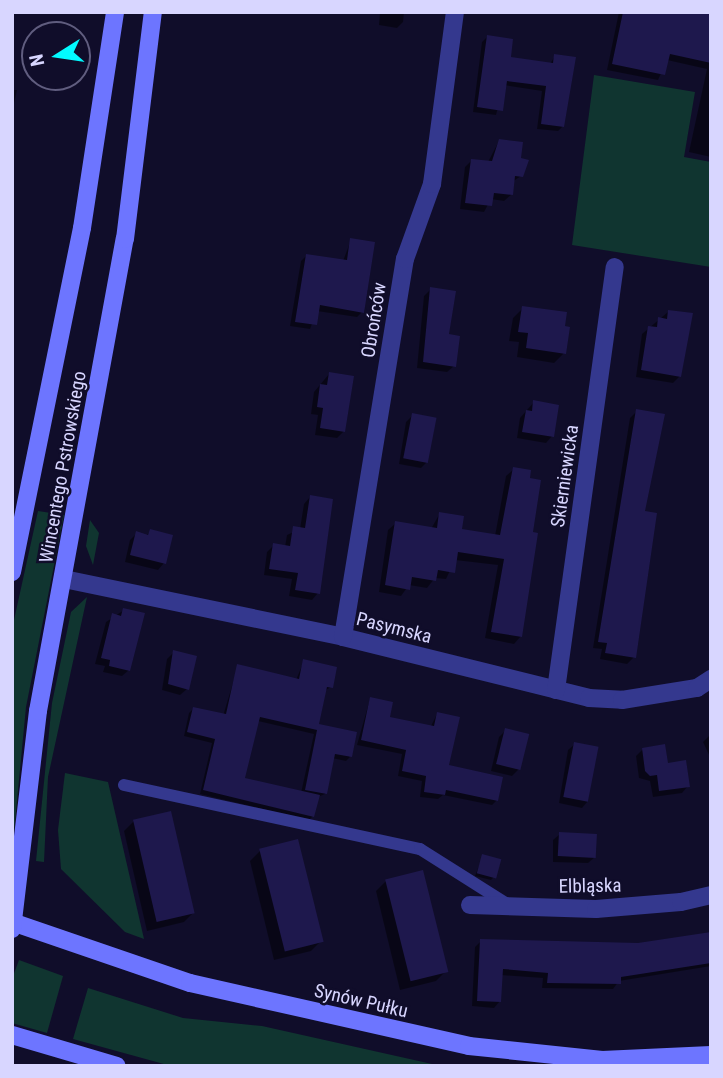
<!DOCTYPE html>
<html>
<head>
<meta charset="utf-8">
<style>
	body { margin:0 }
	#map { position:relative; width:723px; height:1078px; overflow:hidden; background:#100d2a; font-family:"Roboto Condensed",sans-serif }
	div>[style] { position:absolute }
	.green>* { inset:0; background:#103530 }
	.shadow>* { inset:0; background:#0007 }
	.building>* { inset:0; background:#1e184d; transform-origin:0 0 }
	.service>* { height:12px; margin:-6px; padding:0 6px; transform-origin:6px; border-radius:6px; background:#34388e }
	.minor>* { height:18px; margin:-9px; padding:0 9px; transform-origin:9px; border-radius:9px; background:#34388e }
	.secondary>* { height:18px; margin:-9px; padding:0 9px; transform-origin:9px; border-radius:9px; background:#6d75ff }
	span { translate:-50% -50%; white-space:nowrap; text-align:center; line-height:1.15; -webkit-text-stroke:5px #100d2a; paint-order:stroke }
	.street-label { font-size:19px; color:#d8d6ff }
	.frame { position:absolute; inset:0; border:14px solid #d8d6ff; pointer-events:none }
	.north { position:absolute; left:21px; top:21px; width:70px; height:70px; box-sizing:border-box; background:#100d2a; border:2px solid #605d7f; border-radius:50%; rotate:258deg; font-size:19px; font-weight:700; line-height:28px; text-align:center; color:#d8d6ff }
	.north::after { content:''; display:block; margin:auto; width:24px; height:32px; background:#02faff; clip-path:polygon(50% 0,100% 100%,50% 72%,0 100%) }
</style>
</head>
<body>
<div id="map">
	<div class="green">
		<div style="clip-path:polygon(594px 75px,695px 92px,684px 157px,711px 162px,711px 267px,572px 245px)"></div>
		<div style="clip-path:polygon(38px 511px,64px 515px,26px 707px,12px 853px,12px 629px)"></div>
		<div style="clip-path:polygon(90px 520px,99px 533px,93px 565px,86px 546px)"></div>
		<div style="clip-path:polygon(87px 597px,48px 777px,44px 862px,36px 861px,52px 703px,71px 612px)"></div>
		<div style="clip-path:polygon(65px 773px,108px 782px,144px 939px,125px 932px,61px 869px,58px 830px)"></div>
		<div style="clip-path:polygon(19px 960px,63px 976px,47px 1033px,12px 1023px,12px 979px)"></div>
		<div style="clip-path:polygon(88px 988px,183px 1018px,262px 1026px,441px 1066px,171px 1066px,73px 1039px)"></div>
	</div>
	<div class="shadow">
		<div style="clip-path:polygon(380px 12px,404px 12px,403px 22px,397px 28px,379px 25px)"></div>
		<div style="clip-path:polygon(619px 12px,711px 12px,711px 157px,689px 152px,707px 69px,667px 60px,658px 80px,607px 70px)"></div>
		<div style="clip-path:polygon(487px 37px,509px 59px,550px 64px,555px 56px,563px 126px,558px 131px,537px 129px,542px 91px,504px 85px,496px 115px,473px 112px,482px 42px)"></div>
		<div style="clip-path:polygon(12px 90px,17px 90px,12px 112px)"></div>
		<div style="clip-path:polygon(499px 141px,521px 176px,512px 182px,511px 195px,504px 201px,491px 199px,484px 212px,460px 209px,465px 167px,471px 161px,488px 162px)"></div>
		<div style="clip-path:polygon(351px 240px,362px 312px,357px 317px,317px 311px,310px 329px,290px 326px,301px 261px,306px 256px,343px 261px)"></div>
		<div style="clip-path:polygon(431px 289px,454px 366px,447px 372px,417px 368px,424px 296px)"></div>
		<div style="clip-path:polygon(523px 308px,564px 353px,554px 363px,517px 357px,519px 342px,509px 341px,513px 318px)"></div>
		<div style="clip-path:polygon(668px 312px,680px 376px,673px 383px,636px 377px,642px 334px)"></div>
		<div style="clip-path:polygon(329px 374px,344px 431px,337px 438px,315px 435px,318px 415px,311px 414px,314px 392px)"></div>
		<div style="clip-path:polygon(534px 402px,552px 436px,546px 443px,517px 438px,520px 418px)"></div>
		<div style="clip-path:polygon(637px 411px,643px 512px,634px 657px,627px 664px,600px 659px,602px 649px,593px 648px,630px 418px)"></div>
		<div style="clip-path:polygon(413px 415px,428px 461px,421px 468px,399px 464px,406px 422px)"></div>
		<div style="clip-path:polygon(514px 469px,531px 534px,521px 636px,514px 644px,485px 638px,498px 565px,455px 560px,446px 579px,435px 578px,427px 588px,409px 585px,401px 596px,379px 592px,388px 530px,396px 523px,431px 529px,440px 513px,460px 531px,495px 536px,506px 476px)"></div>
		<div style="clip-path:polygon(310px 497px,318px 593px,312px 600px,289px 596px,292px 579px,264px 575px,267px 552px,274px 545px,285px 547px,287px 535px,300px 529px,304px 504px)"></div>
		<div style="clip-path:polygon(151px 531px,164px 563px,158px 570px,125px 562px,130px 540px,137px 533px,146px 536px)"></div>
		<div style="clip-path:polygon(124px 610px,129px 670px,122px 676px,103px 672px,105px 666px,95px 664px,106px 622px)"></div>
		<div style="clip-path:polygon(174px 652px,187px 689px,180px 695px,162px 690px,167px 659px)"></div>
		<div style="clip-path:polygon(evenodd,304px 661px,331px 687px,324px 691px,317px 725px,350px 757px,346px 761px,332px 758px,325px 794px,318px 797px,313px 816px,309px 820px,200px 794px,212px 743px,184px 736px,189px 713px,193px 709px,223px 716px,238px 666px,296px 680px,304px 661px,258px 721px,314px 734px,301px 793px,243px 779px,258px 721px)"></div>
		<div style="clip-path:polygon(370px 699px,388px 719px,430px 728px,437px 714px,447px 766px,497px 800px,492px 805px,443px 795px,438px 799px,420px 797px,422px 781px,398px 776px,402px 754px,357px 745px)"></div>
		<div style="clip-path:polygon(506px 730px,519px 769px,512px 776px,491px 771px,499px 737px)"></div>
		<div style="clip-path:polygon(711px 734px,711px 759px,703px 742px)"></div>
		<div style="clip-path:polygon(575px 744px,588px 801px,582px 808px,559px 803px,568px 750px)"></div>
		<div style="clip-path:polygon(642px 750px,667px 765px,688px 786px,682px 793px,653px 797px,650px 781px,639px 778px,636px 756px)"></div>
		<div style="clip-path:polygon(134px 821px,194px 912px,184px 922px,147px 931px,124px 831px)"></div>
		<div style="clip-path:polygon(560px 834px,595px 857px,588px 863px,553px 862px,553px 840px)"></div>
		<div style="clip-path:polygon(260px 851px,321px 941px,311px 951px,274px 960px,250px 861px)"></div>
		<div style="clip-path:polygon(483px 856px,494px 877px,491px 880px,475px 876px)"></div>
		<div style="clip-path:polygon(386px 881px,446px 971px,436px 981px,400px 990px,376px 891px)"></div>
		<div style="clip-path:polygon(711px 933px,711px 966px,619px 981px,613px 989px,542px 988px,543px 978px,501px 975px,500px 1001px,494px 1008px,472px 1006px,475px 947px,481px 941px,638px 945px)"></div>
	</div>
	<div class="building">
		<div style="clip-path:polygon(623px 12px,711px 12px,711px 63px,670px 54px,665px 75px,612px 64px)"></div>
		<div style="clip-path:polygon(487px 35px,513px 39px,511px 57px,553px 63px,554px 54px,576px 57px,564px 127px,541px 124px,546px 86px,507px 81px,503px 111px,477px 107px)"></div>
		<div style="clip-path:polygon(499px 139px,523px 142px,521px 158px,529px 160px,523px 177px,515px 176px,513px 195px,494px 193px,492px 206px,465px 203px,471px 159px,492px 161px)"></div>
		<div style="clip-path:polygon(350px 238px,375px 242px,364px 313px,320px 305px,317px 325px,295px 322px,306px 254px,347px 260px)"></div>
		<div style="clip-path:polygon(430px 287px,456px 291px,449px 334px,460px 336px,456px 367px,423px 362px)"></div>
		<div style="clip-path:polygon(522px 306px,567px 312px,565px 326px,570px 327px,566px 354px,526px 348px,528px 333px,518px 332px)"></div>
		<div style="clip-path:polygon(668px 310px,693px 313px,681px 377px,641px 370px,648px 326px,657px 327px,658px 317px,667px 319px)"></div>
		<div style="clip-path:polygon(329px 372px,354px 376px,345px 432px,320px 428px,323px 408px,317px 407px,320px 384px,327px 385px)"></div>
		<div style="clip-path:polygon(533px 400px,559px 405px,554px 437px,522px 432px,526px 410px,532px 411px)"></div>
		<div style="clip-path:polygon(636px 409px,665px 414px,645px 511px,657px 513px,636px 658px,605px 653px,607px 643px,598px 642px)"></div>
		<div style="left:412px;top:413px;width:25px;height:46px;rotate:11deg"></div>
		<div style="clip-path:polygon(513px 467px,531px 470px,530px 478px,541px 480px,533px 532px,538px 533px,522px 637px,491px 632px,504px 559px,458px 552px,455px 573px,438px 570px,436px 581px,412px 577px,410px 590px,385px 585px,395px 521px,437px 528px,439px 512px,464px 516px,462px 529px,500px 535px)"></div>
		<div style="clip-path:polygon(310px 495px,333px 499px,320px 594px,295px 590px,298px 573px,269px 569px,273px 543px,290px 546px,293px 526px,305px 528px)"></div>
		<div style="clip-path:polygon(150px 529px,173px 535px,166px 564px,130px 555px,136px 531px,148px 535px)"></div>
		<div style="clip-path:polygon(123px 608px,145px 613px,130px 671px,109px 666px,110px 660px,101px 658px,112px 613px,121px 616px)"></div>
		<div style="clip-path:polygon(173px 650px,197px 656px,189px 690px,168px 684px)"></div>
		<div style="clip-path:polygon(303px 659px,337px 667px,333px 688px,327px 687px,319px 724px,357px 732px,352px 757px,335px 754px,327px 794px,305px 790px,317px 730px,260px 717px,245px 778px,320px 795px,314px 817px,203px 790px,215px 739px,187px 732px,193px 707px,226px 714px,237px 664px,299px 679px)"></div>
		<div style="clip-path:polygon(370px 697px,393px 702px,390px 717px,434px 726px,437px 712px,460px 717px,449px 765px,503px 777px,498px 801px,446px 790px,445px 795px,424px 792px,426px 776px,402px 771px,406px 750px,361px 740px)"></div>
		<div style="left:505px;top:728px;width:25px;height:37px;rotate:14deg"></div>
		<div style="left:574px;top:742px;width:25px;height:56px;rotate:11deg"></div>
		<div style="clip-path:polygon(665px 744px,668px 763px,686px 760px,690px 787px,659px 791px,657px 775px,650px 776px,645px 771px,642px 748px)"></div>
		<div style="left:171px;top:811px;width:105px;height:39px;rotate:77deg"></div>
		<div style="left:559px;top:832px;width:38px;height:24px;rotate:3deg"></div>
		<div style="left:298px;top:839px;width:106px;height:40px;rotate:76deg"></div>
		<div style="left:482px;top:854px;width:20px;height:20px;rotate:15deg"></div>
		<div style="left:423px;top:870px;width:105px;height:39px;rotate:76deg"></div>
		<div style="clip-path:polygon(711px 932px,711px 963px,621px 977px,621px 984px,547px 983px,548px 973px,503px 969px,501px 1002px,477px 1001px,480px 939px,638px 943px)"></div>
	</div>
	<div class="service">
		<div style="left:124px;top:785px;width:303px;rotate:12.2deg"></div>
		<div style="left:420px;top:849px;width:107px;rotate:32.3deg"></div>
	</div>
	<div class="minor">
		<div style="left:64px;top:579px;width:285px;rotate:11.7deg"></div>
		<div style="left:343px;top:637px;width:253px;rotate:13.9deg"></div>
		<div style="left:589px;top:698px;width:33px;rotate:3deg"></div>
		<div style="left:622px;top:700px;width:76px;rotate:-9.1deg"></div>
		<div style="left:697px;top:688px;width:17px;rotate:-33deg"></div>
		<div style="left:343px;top:637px;width:383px;rotate:-80.7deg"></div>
		<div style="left:405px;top:259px;width:80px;rotate:-70.2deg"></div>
		<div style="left:432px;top:184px;width:174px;rotate:-82.4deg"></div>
		<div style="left:556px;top:690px;width:427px;rotate:-82.1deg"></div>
		<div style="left:470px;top:905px;width:126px;rotate:1.8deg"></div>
		<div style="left:596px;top:909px;width:85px;rotate:-4.7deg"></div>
		<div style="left:681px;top:902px;width:31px;rotate:-13deg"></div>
	</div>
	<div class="secondary">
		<div style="left:12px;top:572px;width:351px;rotate:-78.5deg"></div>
		<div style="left:82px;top:228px;width:219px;rotate:-81.3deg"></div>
		<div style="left:12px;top:922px;width:188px;rotate:18.9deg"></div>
		<div style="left:190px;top:983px;width:286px;rotate:12.7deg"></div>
		<div style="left:469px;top:1046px;width:134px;rotate:6deg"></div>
		<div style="left:602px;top:1060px;width:109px;rotate:-2.6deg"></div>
		<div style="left:12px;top:929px;width:220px;rotate:-83.2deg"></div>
		<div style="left:38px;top:711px;width:480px;rotate:-79.6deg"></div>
		<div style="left:125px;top:239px;width:229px;rotate:-83deg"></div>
		<div style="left:12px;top:1035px;width:109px;rotate:16.4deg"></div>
	</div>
	<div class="street-label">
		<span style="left:374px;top:320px;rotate:-81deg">Obrońców</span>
		<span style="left:63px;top:467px;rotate:-80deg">Wincentego Pstrowskiego</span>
		<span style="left:565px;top:476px;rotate:-82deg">Skierniewicka</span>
		<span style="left:394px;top:628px;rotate:14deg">Pasymska</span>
		<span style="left:590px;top:886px;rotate:-1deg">Elbląska</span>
		<span style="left:361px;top:1001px;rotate:13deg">Synów Pułku</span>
	</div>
	<div class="frame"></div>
	<div class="north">N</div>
</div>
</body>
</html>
